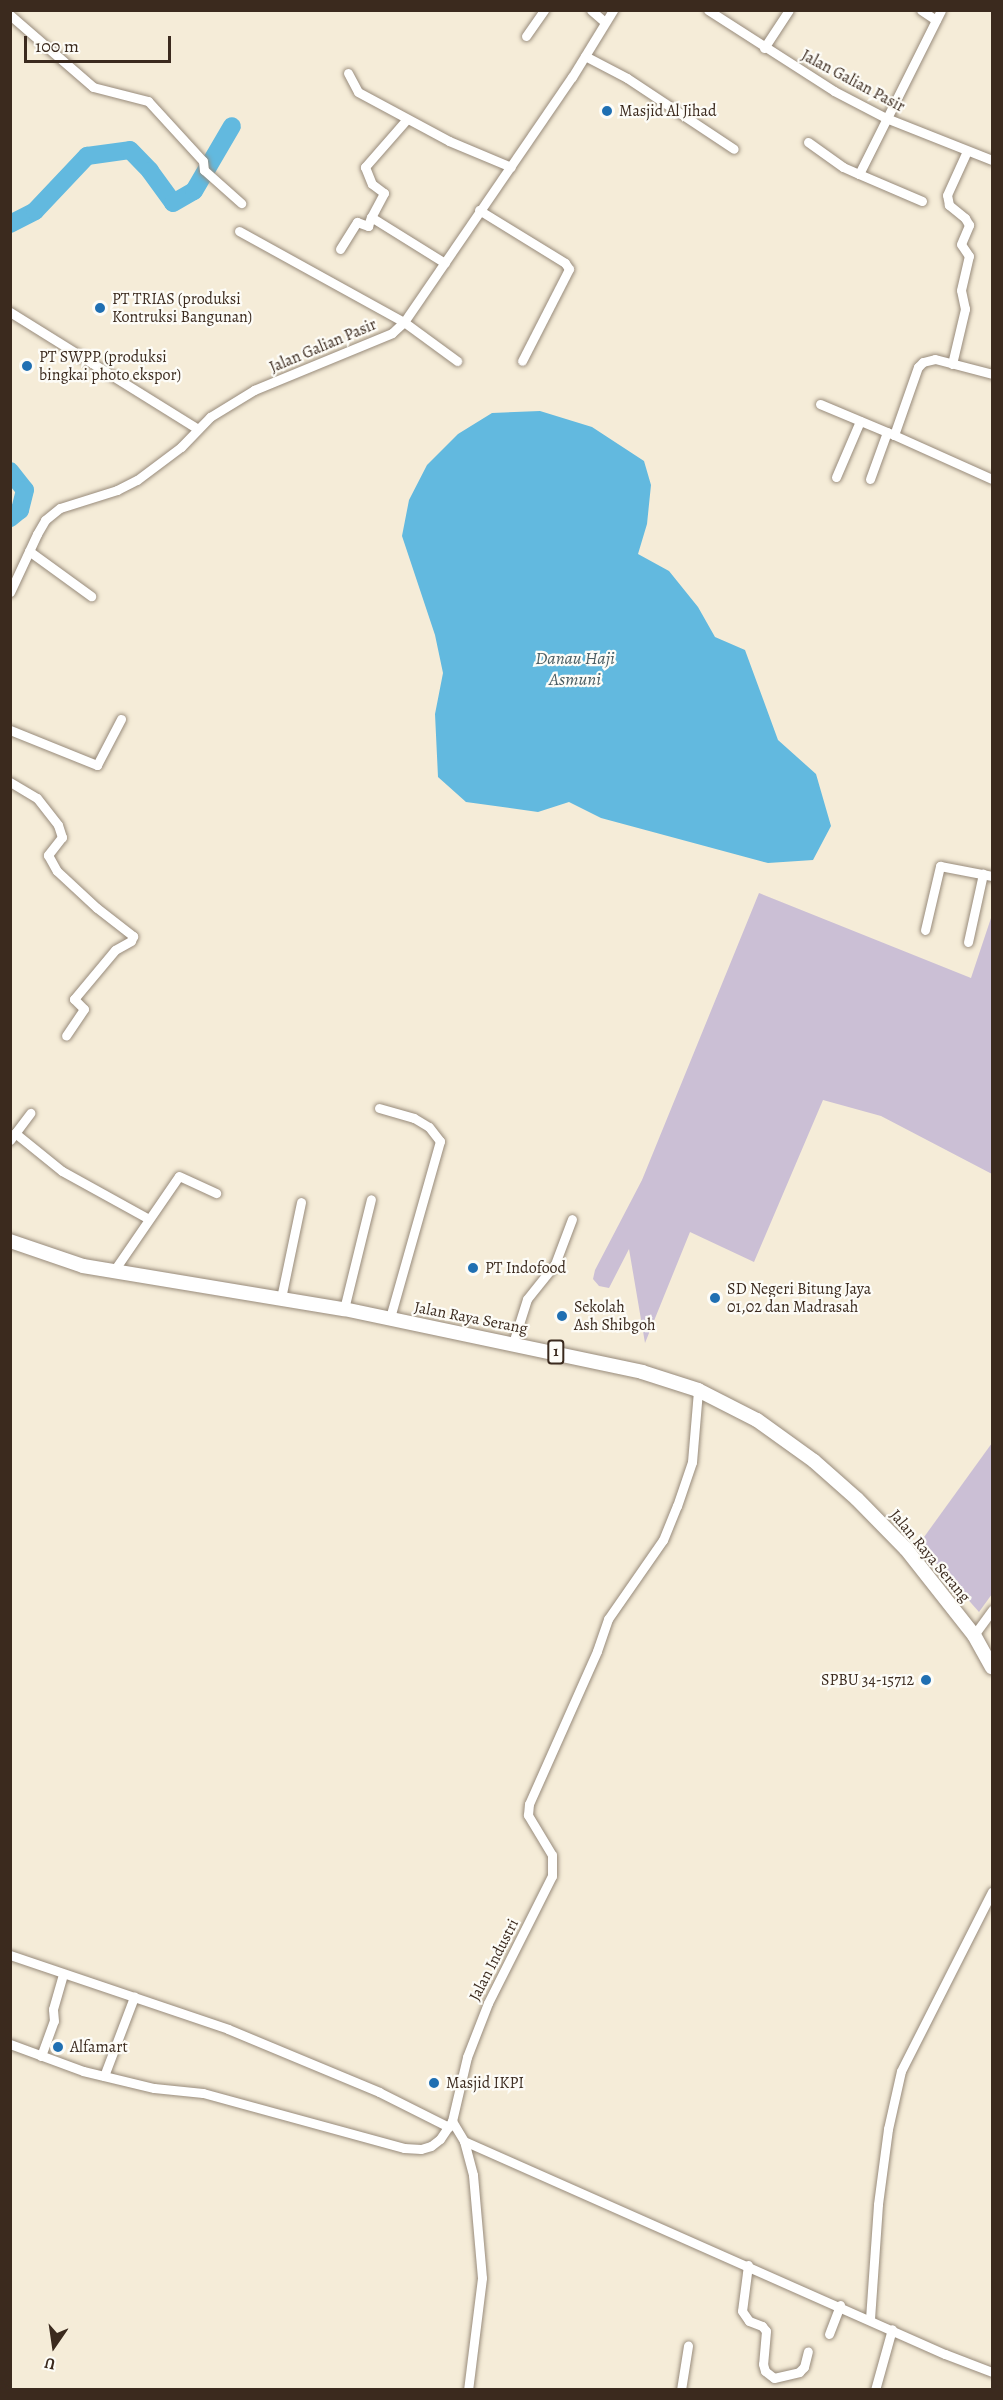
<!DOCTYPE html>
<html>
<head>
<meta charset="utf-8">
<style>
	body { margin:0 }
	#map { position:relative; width:1003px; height:2400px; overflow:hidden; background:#f5ecd8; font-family:Alegreya,serif }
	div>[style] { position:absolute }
	.industrial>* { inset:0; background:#cbbfd5 }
	.water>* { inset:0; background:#62b9df }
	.river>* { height:18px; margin:-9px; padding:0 9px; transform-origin:9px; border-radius:9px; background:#62b9df }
	.roads { filter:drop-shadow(0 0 2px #988b7b) drop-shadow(0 0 2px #988b7b) }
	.minor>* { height:9px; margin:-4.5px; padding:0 4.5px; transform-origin:4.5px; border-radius:4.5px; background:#fff }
	.highway>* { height:14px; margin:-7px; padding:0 7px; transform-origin:7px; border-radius:7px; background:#fff }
	.dots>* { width:16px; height:16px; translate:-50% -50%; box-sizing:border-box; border:3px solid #fdfcf7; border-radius:50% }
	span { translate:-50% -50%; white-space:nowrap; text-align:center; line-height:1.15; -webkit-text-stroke:4.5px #fdfcf7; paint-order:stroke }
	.shield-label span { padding:2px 4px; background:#fdfcf7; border:2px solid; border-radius:4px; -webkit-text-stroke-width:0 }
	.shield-label { font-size:15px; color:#3b2a1e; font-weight:700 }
	.street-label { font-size:16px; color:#3b2a1e }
	.poi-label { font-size:16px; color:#3b2a1e }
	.left { translate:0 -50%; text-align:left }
	.right { translate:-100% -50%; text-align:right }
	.water-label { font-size:18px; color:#495c62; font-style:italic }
	.frame { position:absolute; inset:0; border:12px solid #3b2a1e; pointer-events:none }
	.north { position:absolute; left:24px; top:2316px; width:60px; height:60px; -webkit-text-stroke:4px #fdfcf7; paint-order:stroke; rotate:193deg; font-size:16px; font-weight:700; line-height:24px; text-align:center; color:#3b2a1e }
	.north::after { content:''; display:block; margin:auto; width:21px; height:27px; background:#3b2a1e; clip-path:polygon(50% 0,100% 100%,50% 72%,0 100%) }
	.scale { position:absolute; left:24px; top:36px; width:147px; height:27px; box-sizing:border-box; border:3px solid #3b2a1e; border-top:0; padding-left:8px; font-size:18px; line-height:21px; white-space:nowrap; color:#3b2a1e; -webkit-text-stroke:4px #fdfcf7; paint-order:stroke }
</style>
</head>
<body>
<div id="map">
	<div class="industrial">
		<div style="clip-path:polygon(759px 893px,971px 978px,992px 915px,992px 1174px,881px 1116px,823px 1100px,754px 1262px,690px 1232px,645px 1343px,629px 1249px,609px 1288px,599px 1286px,593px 1279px,595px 1270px,642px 1180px)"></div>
		<div style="clip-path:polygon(992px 1443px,992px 1594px,979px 1612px,919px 1544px)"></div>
	</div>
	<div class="water">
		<div style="clip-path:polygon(540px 411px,592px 427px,644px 461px,651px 485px,647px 524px,638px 554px,669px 571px,698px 607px,715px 637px,745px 650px,778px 740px,816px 774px,831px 826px,813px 860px,768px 863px,601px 818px,569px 802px,538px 812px,466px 802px,438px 777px,435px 714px,443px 673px,435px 635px,402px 536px,409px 500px,427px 465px,458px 434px,492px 413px)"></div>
	</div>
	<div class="river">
		<div style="left:10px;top:224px;width:28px;rotate:-27deg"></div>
		<div style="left:35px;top:211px;width:76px;rotate:-46.6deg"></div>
		<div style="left:87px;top:156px;width:43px;rotate:-7.9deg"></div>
		<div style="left:130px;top:150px;width:29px;rotate:46deg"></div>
		<div style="left:150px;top:171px;width:39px;rotate:54deg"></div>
		<div style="left:173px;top:203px;width:24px;rotate:-30deg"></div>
		<div style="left:194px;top:191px;width:75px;rotate:-59.7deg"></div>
		<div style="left:10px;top:471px;width:24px;rotate:52deg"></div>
		<div style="left:25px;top:490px;width:21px;rotate:104deg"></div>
		<div style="left:20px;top:510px;width:13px;rotate:141deg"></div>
	</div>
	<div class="roads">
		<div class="minor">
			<div style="left:591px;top:10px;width:18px;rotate:41deg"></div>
			<div style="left:708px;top:10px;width:150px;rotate:32.7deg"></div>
			<div style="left:834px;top:91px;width:59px;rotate:27.4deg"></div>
			<div style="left:886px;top:118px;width:114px;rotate:21.6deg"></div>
			<div style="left:921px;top:10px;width:18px;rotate:34deg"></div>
			<div style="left:10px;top:15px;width:110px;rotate:40.9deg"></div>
			<div style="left:93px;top:87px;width:57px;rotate:14.3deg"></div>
			<div style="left:148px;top:101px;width:81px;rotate:47.5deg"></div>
			<div style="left:203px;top:161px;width:9px;rotate:84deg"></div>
			<div style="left:204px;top:170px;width:50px;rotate:41.7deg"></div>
			<div style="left:526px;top:36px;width:32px;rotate:-55deg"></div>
			<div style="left:764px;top:48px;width:45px;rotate:-56.7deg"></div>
			<div style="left:585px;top:56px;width:47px;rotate:27.6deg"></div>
			<div style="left:627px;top:78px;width:128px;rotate:33.6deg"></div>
			<div style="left:348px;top:73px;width:21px;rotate:62deg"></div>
			<div style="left:358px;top:92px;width:103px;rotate:28.3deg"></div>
			<div style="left:449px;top:141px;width:67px;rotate:22.8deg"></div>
			<div style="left:407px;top:119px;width:64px;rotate:131.2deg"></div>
			<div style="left:365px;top:167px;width:18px;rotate:68deg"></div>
			<div style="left:372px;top:184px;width:15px;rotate:37deg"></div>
			<div style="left:384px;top:193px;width:27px;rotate:118deg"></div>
			<div style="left:371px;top:217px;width:87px;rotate:31.9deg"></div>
			<div style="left:808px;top:142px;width:43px;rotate:35.5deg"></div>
			<div style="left:843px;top:167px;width:17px;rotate:24deg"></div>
			<div style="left:922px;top:201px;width:69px;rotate:-156.8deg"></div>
			<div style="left:859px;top:174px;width:183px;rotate:-63.4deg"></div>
			<div style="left:479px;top:210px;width:101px;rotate:31.6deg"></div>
			<div style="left:565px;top:263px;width:7px;rotate:56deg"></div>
			<div style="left:569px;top:269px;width:103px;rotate:117.1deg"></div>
			<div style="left:239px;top:231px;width:188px;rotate:28.9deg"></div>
			<div style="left:404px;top:322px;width:66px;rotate:36.3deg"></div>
			<div style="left:340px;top:249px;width:32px;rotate:-58deg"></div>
			<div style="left:357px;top:222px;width:12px;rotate:20deg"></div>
			<div style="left:368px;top:226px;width:9px;rotate:-72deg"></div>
			<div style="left:10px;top:312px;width:219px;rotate:31.9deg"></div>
			<div style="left:952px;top:364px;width:57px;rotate:-76.7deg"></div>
			<div style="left:965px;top:309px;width:19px;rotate:-102deg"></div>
			<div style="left:961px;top:290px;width:35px;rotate:-77deg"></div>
			<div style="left:969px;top:256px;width:14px;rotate:-124deg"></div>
			<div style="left:961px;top:244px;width:21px;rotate:-67deg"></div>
			<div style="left:969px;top:225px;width:8px;rotate:-120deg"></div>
			<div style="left:965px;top:218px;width:21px;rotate:-141deg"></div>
			<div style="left:949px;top:205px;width:10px;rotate:-101deg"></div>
			<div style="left:947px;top:195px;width:48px;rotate:-65.6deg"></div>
			<div style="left:820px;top:404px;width:80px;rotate:22.7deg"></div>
			<div style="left:894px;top:435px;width:72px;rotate:-70.6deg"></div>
			<div style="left:918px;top:367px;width:7px;rotate:-45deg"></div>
			<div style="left:923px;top:362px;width:12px;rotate:-14deg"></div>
			<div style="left:935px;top:359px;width:59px;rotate:14.7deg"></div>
			<div style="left:894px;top:435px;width:107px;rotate:24.2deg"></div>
			<div style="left:836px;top:477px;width:61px;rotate:-66.8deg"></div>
			<div style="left:870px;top:479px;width:50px;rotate:-70.1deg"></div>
			<div style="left:29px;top:551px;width:77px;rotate:36deg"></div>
			<div style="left:10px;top:592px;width:64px;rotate:-65deg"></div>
			<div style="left:37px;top:534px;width:16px;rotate:-60deg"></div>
			<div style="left:45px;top:520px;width:19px;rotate:-39deg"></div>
			<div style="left:60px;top:508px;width:60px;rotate:-17.5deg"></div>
			<div style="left:117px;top:490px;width:22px;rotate:-27deg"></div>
			<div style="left:137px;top:480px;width:55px;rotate:-36.9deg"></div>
			<div style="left:181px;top:447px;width:42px;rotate:-46deg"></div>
			<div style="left:210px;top:417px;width:52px;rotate:-31.5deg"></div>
			<div style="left:254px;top:390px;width:149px;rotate:-22.4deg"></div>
			<div style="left:392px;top:333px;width:16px;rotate:-43deg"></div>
			<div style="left:404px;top:322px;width:297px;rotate:-55.6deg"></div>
			<div style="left:572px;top:77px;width:79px;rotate:-58.5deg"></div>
			<div style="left:10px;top:730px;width:94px;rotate:21.9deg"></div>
			<div style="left:97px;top:765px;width:52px;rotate:-62.4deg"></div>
			<div style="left:10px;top:782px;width:31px;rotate:31deg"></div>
			<div style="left:37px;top:798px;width:34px;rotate:52deg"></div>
			<div style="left:58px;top:825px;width:13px;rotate:72deg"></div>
			<div style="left:62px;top:837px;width:23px;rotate:128deg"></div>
			<div style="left:48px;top:855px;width:18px;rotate:61deg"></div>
			<div style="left:57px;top:871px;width:54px;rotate:42.8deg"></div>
			<div style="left:97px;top:908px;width:46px;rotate:37.9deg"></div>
			<div style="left:133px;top:936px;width:5px;rotate:112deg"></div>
			<div style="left:131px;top:941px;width:18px;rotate:151deg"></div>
			<div style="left:115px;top:950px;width:64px;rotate:129.9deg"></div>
			<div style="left:74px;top:999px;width:14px;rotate:45deg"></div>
			<div style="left:84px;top:1009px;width:32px;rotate:124deg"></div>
			<div style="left:925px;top:930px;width:66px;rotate:-76.8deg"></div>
			<div style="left:940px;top:866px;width:53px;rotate:10.9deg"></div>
			<div style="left:968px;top:942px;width:70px;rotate:-77.6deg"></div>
			<div style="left:379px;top:1108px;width:36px;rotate:16deg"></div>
			<div style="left:414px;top:1118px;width:17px;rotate:31deg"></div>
			<div style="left:429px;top:1127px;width:18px;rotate:52deg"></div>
			<div style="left:440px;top:1141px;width:184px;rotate:105.8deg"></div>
			<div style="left:15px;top:1133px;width:60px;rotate:39deg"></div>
			<div style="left:62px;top:1171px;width:99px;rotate:28.9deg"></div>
			<div style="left:10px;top:1140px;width:34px;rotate:-53deg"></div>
			<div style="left:113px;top:1272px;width:116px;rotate:-55.5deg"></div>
			<div style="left:179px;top:1176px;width:41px;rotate:24.7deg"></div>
			<div style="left:281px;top:1298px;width:98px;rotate:-78.2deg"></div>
			<div style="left:344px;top:1309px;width:113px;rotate:-76.2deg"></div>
			<div style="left:513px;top:1343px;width:46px;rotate:-72.3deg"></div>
			<div style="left:527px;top:1299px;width:45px;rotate:-51.3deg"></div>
			<div style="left:555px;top:1264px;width:48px;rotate:-69.3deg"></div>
			<div style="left:974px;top:1635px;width:31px;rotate:-54deg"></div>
			<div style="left:10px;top:1955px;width:230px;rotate:18.7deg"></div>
			<div style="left:228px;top:2029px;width:164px;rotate:22.6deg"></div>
			<div style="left:379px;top:2092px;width:78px;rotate:26.6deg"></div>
			<div style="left:10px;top:2044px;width:78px;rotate:20.3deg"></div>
			<div style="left:83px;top:2071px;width:73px;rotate:13.5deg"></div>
			<div style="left:154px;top:2088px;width:49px;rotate:5.8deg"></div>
			<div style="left:203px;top:2093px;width:208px;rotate:15.3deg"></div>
			<div style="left:404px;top:2148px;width:17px;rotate:3deg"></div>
			<div style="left:421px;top:2149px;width:10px;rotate:-17deg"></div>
			<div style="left:431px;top:2146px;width:11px;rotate:-38deg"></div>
			<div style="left:440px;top:2139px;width:22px;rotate:-56deg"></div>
			<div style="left:452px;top:2121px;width:66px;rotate:-76.8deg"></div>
			<div style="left:467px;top:2057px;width:58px;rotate:-68.7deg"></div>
			<div style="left:488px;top:2003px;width:142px;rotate:-63.3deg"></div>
			<div style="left:552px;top:1876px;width:21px;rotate:-90deg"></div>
			<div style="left:552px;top:1855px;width:47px;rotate:-121deg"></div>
			<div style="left:528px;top:1815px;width:11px;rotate:-85deg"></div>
			<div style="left:529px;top:1804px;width:167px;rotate:-66deg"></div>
			<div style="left:597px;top:1651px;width:34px;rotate:-71deg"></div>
			<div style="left:608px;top:1619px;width:96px;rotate:-55.2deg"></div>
			<div style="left:663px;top:1540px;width:37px;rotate:-68deg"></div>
			<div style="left:677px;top:1506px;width:46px;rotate:-71.2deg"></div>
			<div style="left:692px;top:1462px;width:72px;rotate:-85.2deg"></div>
			<div style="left:41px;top:2056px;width:37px;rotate:-70deg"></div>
			<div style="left:54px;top:2021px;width:12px;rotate:-95deg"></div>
			<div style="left:53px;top:2009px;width:36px;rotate:-74deg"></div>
			<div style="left:104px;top:2076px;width:85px;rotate:-69.2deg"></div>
			<div style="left:452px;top:2121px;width:23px;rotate:59deg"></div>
			<div style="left:464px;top:2141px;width:35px;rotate:75deg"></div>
			<div style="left:473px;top:2175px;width:103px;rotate:85deg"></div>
			<div style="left:482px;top:2278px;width:113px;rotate:97.1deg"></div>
			<div style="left:464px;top:2141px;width:526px;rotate:23.89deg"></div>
			<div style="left:945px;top:2354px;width:50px;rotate:21deg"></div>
			<div style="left:748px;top:2265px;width:46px;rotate:97.4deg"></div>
			<div style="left:742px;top:2311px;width:12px;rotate:55deg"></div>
			<div style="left:749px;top:2321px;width:14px;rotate:21deg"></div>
			<div style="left:762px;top:2326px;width:6px;rotate:51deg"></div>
			<div style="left:766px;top:2331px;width:33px;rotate:95deg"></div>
			<div style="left:763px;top:2364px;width:7px;rotate:74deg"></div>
			<div style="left:765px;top:2371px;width:11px;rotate:38deg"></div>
			<div style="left:774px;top:2378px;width:26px;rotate:-13deg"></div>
			<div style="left:799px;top:2372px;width:7px;rotate:-45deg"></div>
			<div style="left:804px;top:2367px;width:16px;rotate:-76deg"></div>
			<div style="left:870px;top:2319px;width:115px;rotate:-86deg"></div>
			<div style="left:878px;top:2204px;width:76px;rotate:-82.4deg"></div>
			<div style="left:888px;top:2129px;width:59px;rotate:-77.4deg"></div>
			<div style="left:901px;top:2071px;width:201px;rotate:-63.1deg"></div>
			<div style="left:829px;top:2334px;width:31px;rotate:-69deg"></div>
			<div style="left:681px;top:2390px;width:45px;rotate:-81deg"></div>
			<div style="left:875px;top:2390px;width:63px;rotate:-74.4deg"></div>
		</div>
		<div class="highway">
			<div style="left:10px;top:1241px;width:77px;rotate:18.9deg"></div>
			<div style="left:83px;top:1266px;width:265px;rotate:9.4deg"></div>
			<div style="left:344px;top:1309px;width:305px;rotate:11.9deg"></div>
			<div style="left:642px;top:1372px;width:59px;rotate:17.8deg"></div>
			<div style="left:698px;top:1390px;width:66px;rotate:27deg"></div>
			<div style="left:757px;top:1420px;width:70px;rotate:35.7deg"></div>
			<div style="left:814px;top:1461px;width:57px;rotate:41.5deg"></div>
			<div style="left:857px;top:1499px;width:70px;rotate:45.6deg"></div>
			<div style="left:906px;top:1549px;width:110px;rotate:51.7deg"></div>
			<div style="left:974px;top:1635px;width:37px;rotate:61deg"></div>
		</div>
	</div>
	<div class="dots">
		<div style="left:607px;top:111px;background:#1f6fb2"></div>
		<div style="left:100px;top:308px;background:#1f6fb2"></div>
		<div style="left:27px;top:366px;background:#1f6fb2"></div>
		<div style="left:473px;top:1268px;background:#1f6fb2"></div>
		<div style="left:715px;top:1298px;background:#1f6fb2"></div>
		<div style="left:562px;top:1316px;background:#1f6fb2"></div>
		<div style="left:926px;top:1680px;background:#1f6fb2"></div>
		<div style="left:58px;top:2047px;background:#1f6fb2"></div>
		<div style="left:434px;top:2083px;background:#1f6fb2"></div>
	</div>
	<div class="shield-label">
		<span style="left:556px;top:1352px">1</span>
	</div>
	<div class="street-label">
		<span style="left:853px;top:81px;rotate:28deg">Jalan Galian Pasir</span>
		<span style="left:323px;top:346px;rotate:-23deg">Jalan Galian Pasir</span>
		<span style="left:471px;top:1318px;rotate:11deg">Jalan Raya Serang</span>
		<span style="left:930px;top:1556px;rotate:50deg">Jalan Raya Serang</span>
		<span style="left:494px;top:1960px;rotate:-63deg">Jalan Industri</span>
	</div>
	<div class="poi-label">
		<span class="left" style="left:619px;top:111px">Masjid Al Jihad</span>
		<span class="left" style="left:112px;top:308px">PT TRIAS (produksi<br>Kontruksi Bangunan)</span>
		<span class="left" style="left:39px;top:366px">PT SWPP (produksi<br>bingkai photo ekspor)</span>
		<span class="left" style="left:485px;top:1268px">PT Indofood</span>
		<span class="left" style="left:727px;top:1298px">SD Negeri Bitung Jaya<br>01,02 dan Madrasah</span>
		<span class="left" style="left:574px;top:1316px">Sekolah<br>Ash Shibgoh</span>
		<span class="right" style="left:914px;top:1680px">SPBU 34-15712</span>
		<span class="left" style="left:70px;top:2047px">Alfamart</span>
		<span class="left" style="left:446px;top:2083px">Masjid IKPI</span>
	</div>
	<div class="water-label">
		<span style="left:575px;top:669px">Danau Haji<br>Asmuni</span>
	</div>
	<div class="frame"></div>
	<div class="north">U</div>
	<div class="scale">100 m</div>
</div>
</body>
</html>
